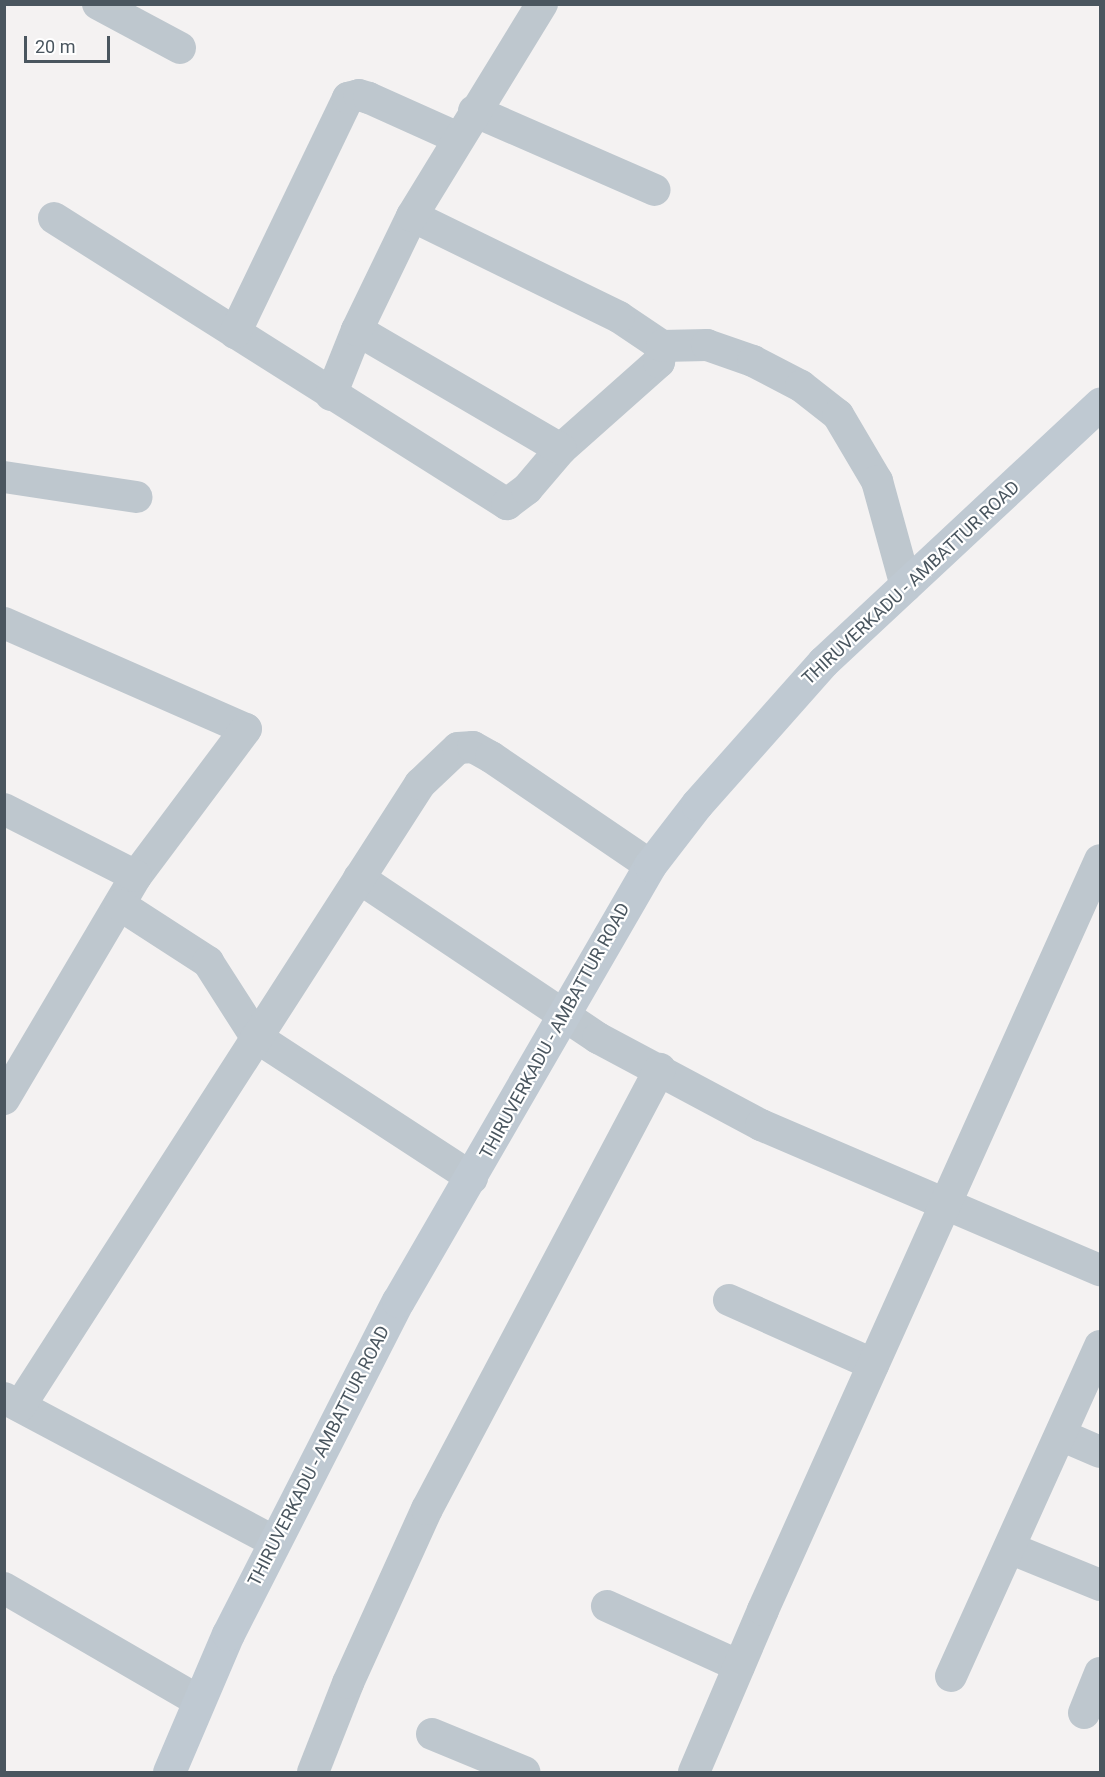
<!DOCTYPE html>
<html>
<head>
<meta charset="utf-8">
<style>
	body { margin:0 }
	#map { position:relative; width:1105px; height:1777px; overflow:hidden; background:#f4f2f2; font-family:Roboto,sans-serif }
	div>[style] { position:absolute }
	.street>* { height:32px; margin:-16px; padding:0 16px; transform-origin:16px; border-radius:16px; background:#bec7ce }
	.secondary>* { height:33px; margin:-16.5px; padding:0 16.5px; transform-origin:16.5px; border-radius:16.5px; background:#bfc9d2 }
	span { translate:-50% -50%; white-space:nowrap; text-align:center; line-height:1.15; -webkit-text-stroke:4.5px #fff; paint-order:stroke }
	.street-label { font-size:18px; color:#4a565f }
	.frame { position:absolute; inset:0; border:6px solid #4a565f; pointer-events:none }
	.scale { position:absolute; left:24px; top:36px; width:86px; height:27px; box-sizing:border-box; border:3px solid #4a565f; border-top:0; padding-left:8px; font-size:18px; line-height:21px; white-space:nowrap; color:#4a565f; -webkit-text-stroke:4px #fff; paint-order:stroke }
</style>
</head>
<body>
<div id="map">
	<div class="street">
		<div style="left:98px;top:4px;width:93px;rotate:28.2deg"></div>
		<div style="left:474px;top:111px;width:197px;rotate:23.6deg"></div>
		<div style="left:54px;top:218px;width:536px;rotate:32.27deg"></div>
		<div style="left:507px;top:504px;width:25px;rotate:-37deg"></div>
		<div style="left:527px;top:489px;width:52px;rotate:-49.6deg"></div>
		<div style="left:561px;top:449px;width:131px;rotate:-41.6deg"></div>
		<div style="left:659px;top:362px;width:16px;rotate:-79deg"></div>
		<div style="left:662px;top:346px;width:52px;rotate:-146deg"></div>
		<div style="left:619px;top:317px;width:230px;rotate:-154deg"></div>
		<div style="left:357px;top:330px;width:236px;rotate:30.3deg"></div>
		<div style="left:235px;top:333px;width:261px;rotate:-64.3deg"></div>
		<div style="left:348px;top:98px;width:11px;rotate:-15deg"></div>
		<div style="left:359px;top:95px;width:10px;rotate:17deg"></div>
		<div style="left:369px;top:98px;width:98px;rotate:24.2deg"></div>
		<div style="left:662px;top:346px;width:45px;rotate:-1.3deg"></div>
		<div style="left:707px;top:345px;width:49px;rotate:19.2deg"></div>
		<div style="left:753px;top:361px;width:54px;rotate:27.5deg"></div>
		<div style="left:801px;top:386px;width:47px;rotate:38.1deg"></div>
		<div style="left:838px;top:415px;width:77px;rotate:59.4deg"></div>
		<div style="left:877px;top:481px;width:109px;rotate:74.6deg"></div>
		<div style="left:331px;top:395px;width:70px;rotate:-68.2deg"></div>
		<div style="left:357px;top:330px;width:127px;rotate:-64.2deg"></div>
		<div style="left:412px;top:216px;width:249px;rotate:-58.5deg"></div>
		<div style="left:4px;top:477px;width:134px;rotate:8.6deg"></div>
		<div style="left:4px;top:623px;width:264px;rotate:23.7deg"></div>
		<div style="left:246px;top:729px;width:184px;rotate:126.8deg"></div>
		<div style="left:136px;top:876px;width:259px;rotate:120.6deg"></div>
		<div style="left:4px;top:809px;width:148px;rotate:26.9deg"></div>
		<div style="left:359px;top:878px;width:288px;rotate:33.8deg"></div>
		<div style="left:598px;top:1038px;width:185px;rotate:28.1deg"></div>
		<div style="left:761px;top:1125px;width:369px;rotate:23.2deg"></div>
		<div style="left:120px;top:905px;width:105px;rotate:32.9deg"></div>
		<div style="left:208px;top:962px;width:89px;rotate:57.4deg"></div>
		<div style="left:256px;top:1037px;width:258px;rotate:33.1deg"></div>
		<div style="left:729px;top:1300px;width:158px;rotate:24deg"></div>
		<div style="left:4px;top:1398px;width:307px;rotate:28deg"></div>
		<div style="left:20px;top:1406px;width:740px;rotate:-57.26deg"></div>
		<div style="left:420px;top:784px;width:52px;rotate:-43.5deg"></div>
		<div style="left:458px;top:748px;width:15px;rotate:-4deg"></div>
		<div style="left:473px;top:747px;width:21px;rotate:29deg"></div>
		<div style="left:491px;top:757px;width:192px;rotate:34.2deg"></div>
		<div style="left:1063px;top:1436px;width:40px;rotate:23.4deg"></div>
		<div style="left:1012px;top:1549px;width:95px;rotate:22.2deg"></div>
		<div style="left:4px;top:1588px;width:223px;rotate:30.1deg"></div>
		<div style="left:607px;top:1606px;width:145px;rotate:24.4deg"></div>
		<div style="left:951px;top:1676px;width:362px;rotate:-65.7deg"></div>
		<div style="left:1084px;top:1713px;width:43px;rotate:-68.2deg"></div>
		<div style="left:432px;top:1734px;width:100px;rotate:22.4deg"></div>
		<div style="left:313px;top:1772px;width:96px;rotate:-68.5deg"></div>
		<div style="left:348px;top:1683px;width:191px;rotate:-65.6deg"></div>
		<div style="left:427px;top:1509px;width:498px;rotate:-62.1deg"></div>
		<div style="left:694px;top:1772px;width:176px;rotate:-66.9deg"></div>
		<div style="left:763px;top:1610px;width:822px;rotate:-65.8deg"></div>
	</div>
	<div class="secondary">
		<div style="left:169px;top:1772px;width:150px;rotate:-66.9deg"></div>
		<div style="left:228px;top:1634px;width:374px;rotate:-63deg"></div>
		<div style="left:398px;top:1301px;width:504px;rotate:-59.97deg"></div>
		<div style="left:650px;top:865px;width:77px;rotate:-52.4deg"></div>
		<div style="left:697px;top:804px;width:190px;rotate:-48.4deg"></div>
		<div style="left:823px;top:662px;width:379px;rotate:-43deg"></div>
	</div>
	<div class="street-label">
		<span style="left:911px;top:583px;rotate:-43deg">THIRUVERKADU - AMBATTUR ROAD</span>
		<span style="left:555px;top:1031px;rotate:-61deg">THIRUVERKADU - AMBATTUR ROAD</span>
		<span style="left:319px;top:1456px;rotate:-63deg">THIRUVERKADU - AMBATTUR ROAD</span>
	</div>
	<div class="frame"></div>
	<div class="scale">20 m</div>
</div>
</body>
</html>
